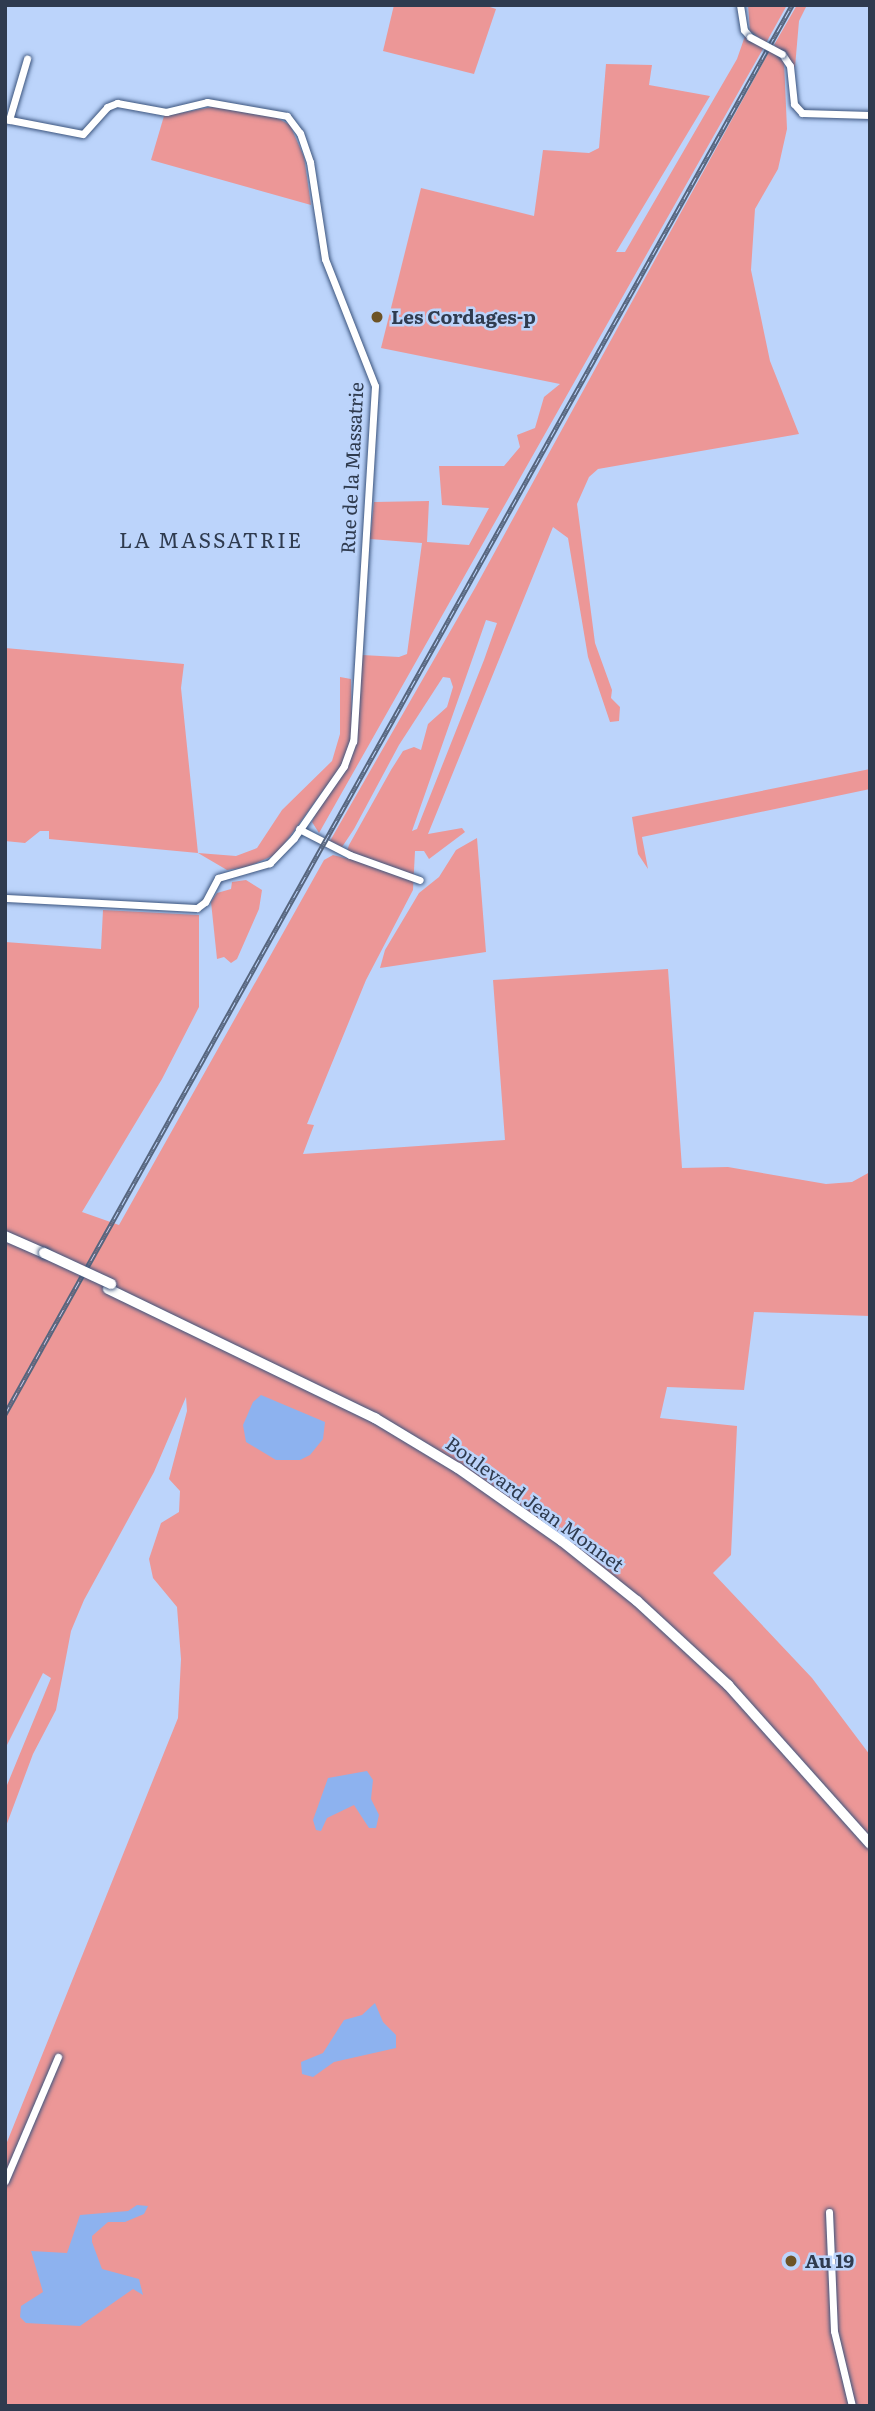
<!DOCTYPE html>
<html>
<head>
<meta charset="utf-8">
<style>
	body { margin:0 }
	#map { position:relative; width:875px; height:2411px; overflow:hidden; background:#bcd4fb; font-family:Literata,serif }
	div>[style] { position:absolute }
	.green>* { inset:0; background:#ec9797 }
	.water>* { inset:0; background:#8db2ef }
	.roads { filter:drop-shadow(0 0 2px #3b547d) drop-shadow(0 0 2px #3b547d) }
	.minor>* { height:7px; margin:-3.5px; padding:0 3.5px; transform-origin:3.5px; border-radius:3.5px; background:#fff }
	.primary>* { height:10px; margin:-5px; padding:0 5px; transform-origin:5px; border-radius:5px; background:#fff }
	.rail>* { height:5px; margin-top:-2.5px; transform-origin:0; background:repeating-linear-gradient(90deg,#bcd4fb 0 8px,#56657e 0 16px); box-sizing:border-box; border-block:2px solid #56657e }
	.bridges { filter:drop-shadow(0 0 2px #3b547d) drop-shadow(0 0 2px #3b547d) }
	.minor-bridge>* { height:7px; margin:-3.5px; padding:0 3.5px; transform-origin:3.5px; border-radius:3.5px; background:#fff }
	.primary-bridge>* { height:10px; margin:-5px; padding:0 5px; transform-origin:5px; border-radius:5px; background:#fff }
	.dots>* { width:19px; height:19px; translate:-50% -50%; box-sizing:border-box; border:4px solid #bcd4fb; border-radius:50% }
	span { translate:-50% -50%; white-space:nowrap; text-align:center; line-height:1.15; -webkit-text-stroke:5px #bcd4fb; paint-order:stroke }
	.poi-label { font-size:19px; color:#2f3b4f; font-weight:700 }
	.left { translate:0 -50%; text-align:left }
	.street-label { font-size:19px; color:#2f3b4f }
	.neighbourhood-label { font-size:21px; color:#2f3b4f; letter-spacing:2px }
	.frame { position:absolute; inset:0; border:7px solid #2f3b4f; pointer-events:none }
</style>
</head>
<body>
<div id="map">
	<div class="green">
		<div style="clip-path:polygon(394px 5px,484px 5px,496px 9px,474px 74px,383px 51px)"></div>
		<div style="clip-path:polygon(748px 5px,787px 5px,766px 43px,750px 31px)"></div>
		<div style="clip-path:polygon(797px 5px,807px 5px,799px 21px,795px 67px,774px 45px)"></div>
		<div style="clip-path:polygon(745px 36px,764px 47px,319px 833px,312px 822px,328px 784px,277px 854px,247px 867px,227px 870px,198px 853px,49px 839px,49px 831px,40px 831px,25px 843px,5px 841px,5px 648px,184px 664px,181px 688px,198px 853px,236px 856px,257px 848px,282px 810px,332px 761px,340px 734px,340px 677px,351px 679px,352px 728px,362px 655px,399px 657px,407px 654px,422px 543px,370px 539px,374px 502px,429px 501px,427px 542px,469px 545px,489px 508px,442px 505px,439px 466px,504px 466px,520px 447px,517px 435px,535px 428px,544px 397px,560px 384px,381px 348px,421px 188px,534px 216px,543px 150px,589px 153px,599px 148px,606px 64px,652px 65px,649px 85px,710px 96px,616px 252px,625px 252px,737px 59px)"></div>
		<div style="clip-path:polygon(evenodd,770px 50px,784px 61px,787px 129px,778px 169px,755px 209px,751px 270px,770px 361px,799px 434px,598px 469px,589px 477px,577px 504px,595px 643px,612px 690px,611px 698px,620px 707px,619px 721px,610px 722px,588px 657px,568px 538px,553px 527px,428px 834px,462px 828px,465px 832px,429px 859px,424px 851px,415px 851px,413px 890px,366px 980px,307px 1124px,314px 1125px,303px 1154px,505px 1140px,493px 980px,668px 969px,682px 1168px,728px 1167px,826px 1184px,852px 1182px,870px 1172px,870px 1316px,754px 1312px,744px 1390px,667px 1387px,660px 1418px,737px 1426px,731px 1555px,713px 1573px,812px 1678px,870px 1755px,870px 2406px,5px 2406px,5px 2147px,178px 1718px,181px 1659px,177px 1607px,153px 1578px,149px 1559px,161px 1523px,179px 1512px,180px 1491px,169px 1479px,187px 1411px,186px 1397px,154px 1472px,84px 1600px,71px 1631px,56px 1710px,33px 1754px,5px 1829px,5px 1790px,51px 1678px,43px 1673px,5px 1749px,5px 942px,101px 949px,103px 910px,199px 915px,199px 1007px,162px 1079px,82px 1212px,119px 1225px,324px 860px,333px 855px,353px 860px,347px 851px,349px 845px,391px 770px,403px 751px,414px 747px,421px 750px,428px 724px,447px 707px,453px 687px,450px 678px,443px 677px,399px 745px,354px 829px,342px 847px,330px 841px,475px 588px,770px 50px,486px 620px,497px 623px,484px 660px,417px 829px,412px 831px,486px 620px)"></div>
		<div style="clip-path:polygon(212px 107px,268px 113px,290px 125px,304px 157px,311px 205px,151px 160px,164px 116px)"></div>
		<div style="clip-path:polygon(870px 769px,870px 789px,642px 837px,648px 869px,638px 854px,632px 817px)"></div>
		<div style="clip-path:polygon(477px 838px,486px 952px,380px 968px,385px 950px,419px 893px,439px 877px,456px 850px)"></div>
		<div style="clip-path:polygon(246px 880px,262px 890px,259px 909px,237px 959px,231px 963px,224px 957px,217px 959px,211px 902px,217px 893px,231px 889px,232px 882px)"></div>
	</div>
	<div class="water">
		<div style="clip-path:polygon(261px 1395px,325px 1422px,323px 1439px,310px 1455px,300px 1460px,276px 1460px,246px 1442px,243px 1425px,253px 1402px)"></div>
		<div style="clip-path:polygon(367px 1771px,373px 1780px,371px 1799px,379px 1815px,376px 1828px,369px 1828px,354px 1805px,327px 1818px,321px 1831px,316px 1830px,313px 1820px,328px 1778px)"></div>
		<div style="clip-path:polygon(375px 2003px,383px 2022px,396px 2035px,396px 2048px,334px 2062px,313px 2077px,302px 2074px,301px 2062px,323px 2053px,344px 2020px,362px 2015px)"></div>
		<div style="clip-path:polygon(137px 2205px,148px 2206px,144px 2214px,125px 2222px,108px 2222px,92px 2236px,92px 2242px,102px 2269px,139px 2279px,143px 2295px,133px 2289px,80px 2326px,26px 2323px,20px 2317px,21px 2306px,43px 2292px,31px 2251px,67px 2253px,80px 2215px,128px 2211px)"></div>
	</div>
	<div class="roads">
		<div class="minor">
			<div style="left:740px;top:5px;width:25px;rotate:81deg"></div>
			<div style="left:744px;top:30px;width:9px;rotate:49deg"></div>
			<div style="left:782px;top:54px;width:14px;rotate:56deg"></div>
			<div style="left:790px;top:66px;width:38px;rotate:84deg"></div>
			<div style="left:794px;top:104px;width:12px;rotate:48deg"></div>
			<div style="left:802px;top:113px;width:68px;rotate:1.7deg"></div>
			<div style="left:5px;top:119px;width:79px;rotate:10.9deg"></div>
			<div style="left:83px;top:134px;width:36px;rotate:-48deg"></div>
			<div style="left:107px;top:107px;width:11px;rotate:-22deg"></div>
			<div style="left:117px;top:103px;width:50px;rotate:10.4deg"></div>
			<div style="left:166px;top:112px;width:42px;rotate:-13.7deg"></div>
			<div style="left:207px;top:102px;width:81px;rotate:9.9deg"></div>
			<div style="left:287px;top:116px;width:21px;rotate:53deg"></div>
			<div style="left:300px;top:133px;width:31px;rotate:71deg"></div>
			<div style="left:310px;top:162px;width:98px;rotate:81.2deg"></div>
			<div style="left:325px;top:259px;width:136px;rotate:68.5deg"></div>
			<div style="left:375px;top:386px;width:356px;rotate:93.5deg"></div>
			<div style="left:353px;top:741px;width:27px;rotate:110deg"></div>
			<div style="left:344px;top:766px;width:88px;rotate:124.8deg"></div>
			<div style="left:294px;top:838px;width:35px;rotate:134deg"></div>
			<div style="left:270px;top:863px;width:54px;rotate:163.9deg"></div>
			<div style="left:218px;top:878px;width:27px;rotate:118deg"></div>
			<div style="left:205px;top:902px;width:10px;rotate:143deg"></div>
			<div style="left:197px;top:908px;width:192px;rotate:-177deg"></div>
			<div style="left:9px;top:120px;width:64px;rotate:-73.6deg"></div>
			<div style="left:299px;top:829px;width:57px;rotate:27deg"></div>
			<div style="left:350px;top:855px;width:74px;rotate:19.7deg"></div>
			<div style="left:5px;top:2181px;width:135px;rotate:-66.9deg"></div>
			<div style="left:829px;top:2212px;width:119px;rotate:87.6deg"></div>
			<div style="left:834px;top:2331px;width:77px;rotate:76.5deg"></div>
		</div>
		<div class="primary">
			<div style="left:5px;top:1236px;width:43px;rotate:23.6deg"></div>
			<div style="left:108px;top:1289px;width:297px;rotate:25.8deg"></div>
			<div style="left:375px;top:1418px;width:97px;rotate:31.1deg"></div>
			<div style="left:458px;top:1468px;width:127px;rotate:35.1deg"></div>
			<div style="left:562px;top:1541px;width:96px;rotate:38.7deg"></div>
			<div style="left:637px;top:1601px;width:124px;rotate:42.7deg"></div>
			<div style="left:728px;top:1685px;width:213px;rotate:48.2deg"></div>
		</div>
	</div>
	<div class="rail">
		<div style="left:5px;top:1414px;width:1614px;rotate:-60.81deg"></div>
	</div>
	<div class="bridges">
		<div class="minor-bridge">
			<div style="left:750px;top:37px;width:36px;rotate:28deg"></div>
		</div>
		<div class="primary-bridge">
			<div style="left:44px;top:1253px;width:74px;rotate:24.8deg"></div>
		</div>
	</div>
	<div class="dots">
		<div style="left:377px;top:317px;background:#6d5325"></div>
		<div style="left:791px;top:2261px;background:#6d5325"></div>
	</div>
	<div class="poi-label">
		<span class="left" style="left:391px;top:317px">Les Cordages-p</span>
		<span class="left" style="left:805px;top:2261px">Au 19</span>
	</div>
	<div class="street-label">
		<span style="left:352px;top:468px;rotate:-87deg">Rue de la Massatrie</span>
		<span style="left:535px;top:1504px;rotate:36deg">Boulevard Jean Monnet</span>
	</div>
	<div class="neighbourhood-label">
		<span style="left:211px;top:539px">LA MASSATRIE</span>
	</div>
	<div class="frame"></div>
</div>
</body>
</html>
